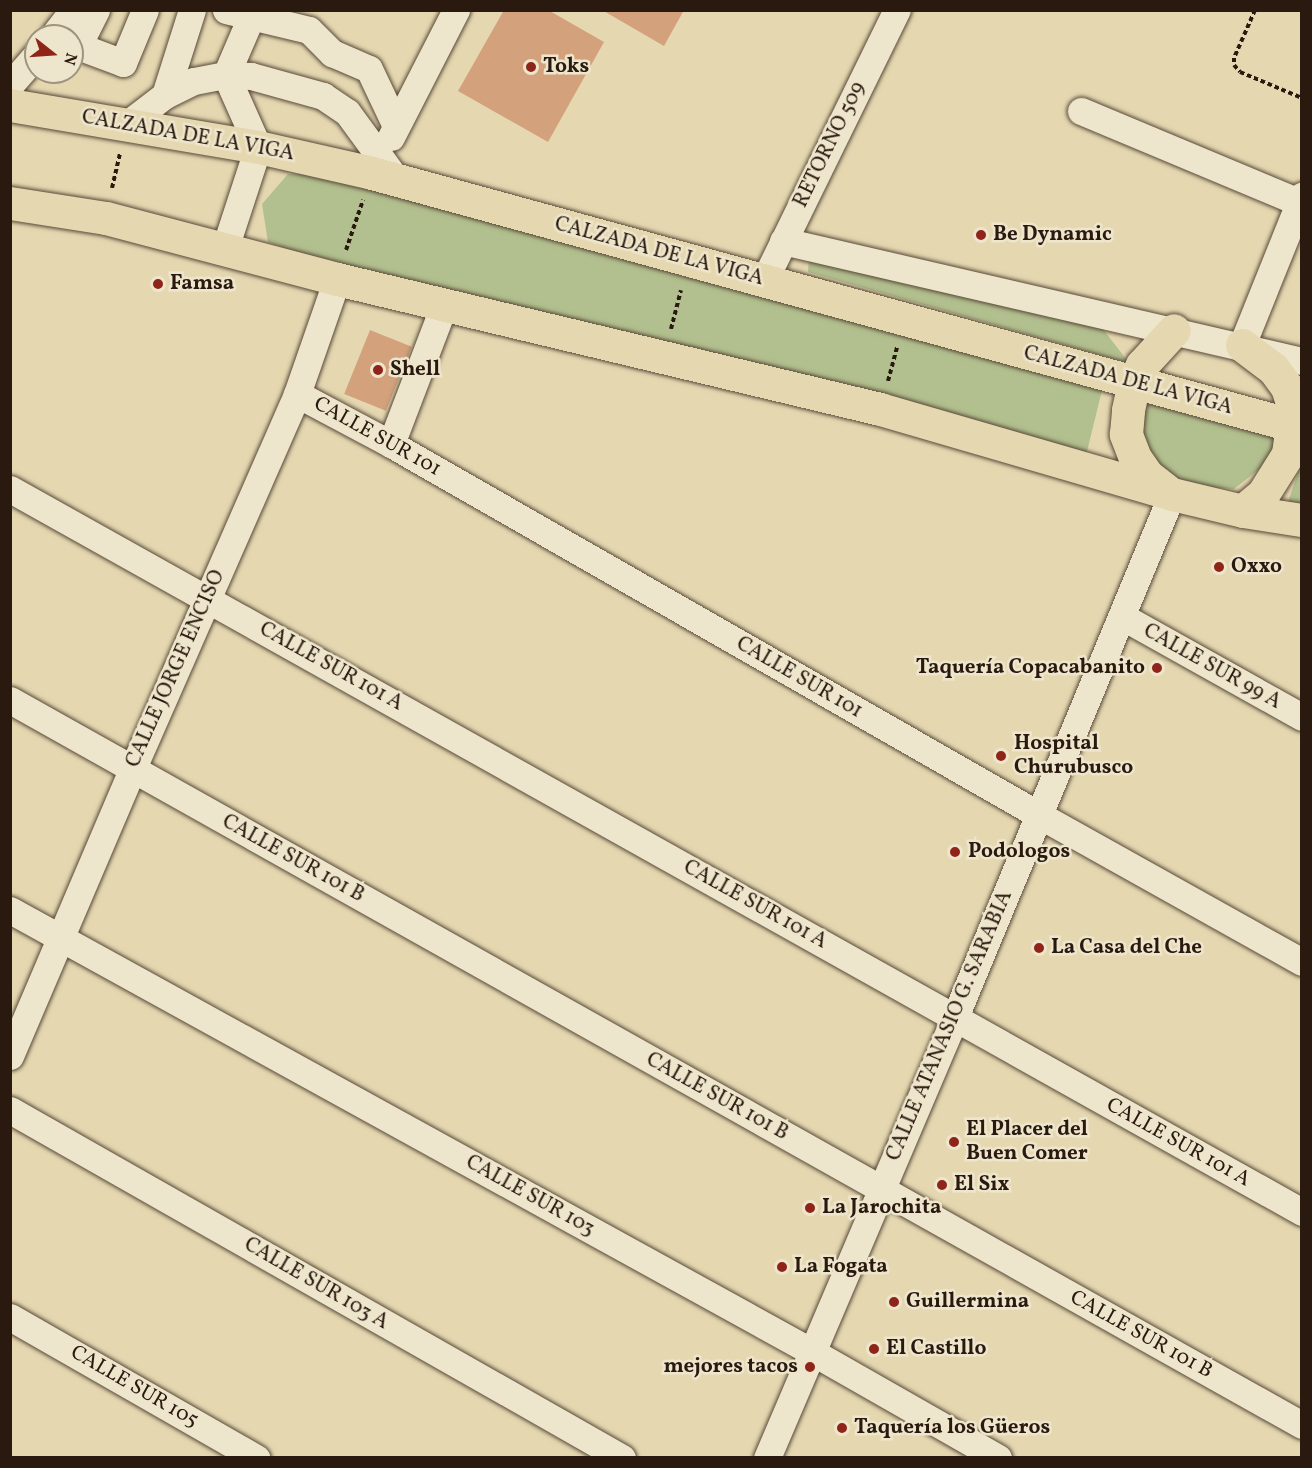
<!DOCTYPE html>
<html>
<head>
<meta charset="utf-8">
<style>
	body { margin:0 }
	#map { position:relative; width:1312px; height:1468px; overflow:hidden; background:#e5d8b1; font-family:Vollkorn,serif }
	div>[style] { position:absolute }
	.green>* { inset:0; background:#b2bf8e }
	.building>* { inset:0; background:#d3a17c; transform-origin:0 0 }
	.path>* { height:4px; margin-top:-2px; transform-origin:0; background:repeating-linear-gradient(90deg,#29190f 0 4.5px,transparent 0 7.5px) }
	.roads { filter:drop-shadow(0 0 2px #584938) drop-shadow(0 0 2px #584938) }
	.minor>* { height:27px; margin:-13.5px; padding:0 13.5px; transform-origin:13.5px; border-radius:13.5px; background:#eee6cc }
	.major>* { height:33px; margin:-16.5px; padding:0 16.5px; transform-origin:16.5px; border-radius:16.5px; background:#e5d8b1 }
	.dots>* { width:16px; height:16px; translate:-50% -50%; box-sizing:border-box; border:3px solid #eee6cc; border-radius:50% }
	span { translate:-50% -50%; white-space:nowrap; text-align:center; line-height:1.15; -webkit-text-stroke:5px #eee6cc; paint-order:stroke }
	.poi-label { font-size:21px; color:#29190f; font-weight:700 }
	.left { translate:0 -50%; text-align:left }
	.right { translate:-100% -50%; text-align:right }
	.street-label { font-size:21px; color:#29190f }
	.frame { position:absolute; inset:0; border:12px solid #29190f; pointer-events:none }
	.north { position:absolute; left:24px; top:24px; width:60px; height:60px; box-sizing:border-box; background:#eee6cc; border:2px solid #9f9480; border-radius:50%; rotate:107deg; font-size:16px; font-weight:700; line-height:24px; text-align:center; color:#29190f }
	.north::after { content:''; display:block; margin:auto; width:21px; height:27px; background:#8f2418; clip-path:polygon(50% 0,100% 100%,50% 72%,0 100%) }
</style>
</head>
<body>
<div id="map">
	<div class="green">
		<div style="clip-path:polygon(288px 174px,322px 175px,1103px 386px,1082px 472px,301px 254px,268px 242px,262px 204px)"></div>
		<div style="clip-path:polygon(809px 255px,1100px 325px,1129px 363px,808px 272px)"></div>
		<div style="clip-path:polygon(1142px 395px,1278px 433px,1267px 463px,1234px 489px,1190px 486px,1153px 469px,1139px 442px)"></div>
		<div style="clip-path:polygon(1301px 464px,1301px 505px,1288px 502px)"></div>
	</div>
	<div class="building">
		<div style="clip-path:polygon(504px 10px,548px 10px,604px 42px,548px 142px,458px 91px)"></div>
		<div style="clip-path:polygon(602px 10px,684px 10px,664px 46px)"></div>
		<div style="left:370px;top:330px;width:45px;height:69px;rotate:22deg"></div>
	</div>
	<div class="path">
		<div style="left:1255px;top:10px;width:52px;rotate:113.6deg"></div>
		<div style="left:1234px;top:58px;width:7px;rotate:90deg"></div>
		<div style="left:1234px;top:65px;width:9px;rotate:49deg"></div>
		<div style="left:1240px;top:72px;width:67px;rotate:22.8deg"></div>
		<div style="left:112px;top:188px;width:35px;rotate:-77deg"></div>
		<div style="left:346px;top:250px;width:53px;rotate:-71.2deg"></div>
		<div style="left:671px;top:329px;width:40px;rotate:-75.6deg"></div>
		<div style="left:888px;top:381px;width:35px;rotate:-75deg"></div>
	</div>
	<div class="roads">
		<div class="minor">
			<div style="left:96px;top:10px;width:40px;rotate:116.6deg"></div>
			<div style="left:78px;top:46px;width:48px;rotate:20.7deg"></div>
			<div style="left:123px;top:63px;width:57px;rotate:-67.5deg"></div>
			<div style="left:226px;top:10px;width:85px;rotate:13.5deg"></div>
			<div style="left:309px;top:30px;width:33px;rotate:45deg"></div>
			<div style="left:332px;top:53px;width:40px;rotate:23.4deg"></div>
			<div style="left:369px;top:69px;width:63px;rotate:64.7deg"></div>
			<div style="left:53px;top:36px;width:33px;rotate:-52deg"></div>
			<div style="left:10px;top:85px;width:40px;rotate:-49deg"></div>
			<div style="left:165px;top:95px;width:89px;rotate:-72.4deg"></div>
			<div style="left:1081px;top:111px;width:236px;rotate:22.7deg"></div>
			<div style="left:126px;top:125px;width:49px;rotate:-37.6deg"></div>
			<div style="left:165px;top:95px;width:32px;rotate:-26deg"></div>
			<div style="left:194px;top:81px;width:33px;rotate:-11deg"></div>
			<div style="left:226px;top:75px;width:25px;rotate:2deg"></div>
			<div style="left:251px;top:76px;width:75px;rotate:15.5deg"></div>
			<div style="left:323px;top:96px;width:29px;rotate:34deg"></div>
			<div style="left:347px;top:112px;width:83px;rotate:53.8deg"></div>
			<div style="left:391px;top:137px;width:143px;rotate:-62.9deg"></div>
			<div style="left:783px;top:241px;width:533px;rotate:13.02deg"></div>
			<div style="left:225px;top:248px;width:106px;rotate:-71.9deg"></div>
			<div style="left:258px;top:147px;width:79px;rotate:-114deg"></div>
			<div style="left:226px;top:75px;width:63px;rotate:-66.7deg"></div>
			<div style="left:764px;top:281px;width:302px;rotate:-63.9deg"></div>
			<div style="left:1242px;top:345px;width:161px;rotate:-68.1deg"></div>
			<div style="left:297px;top:394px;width:106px;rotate:28deg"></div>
			<div style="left:391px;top:444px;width:747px;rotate:29.79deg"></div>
			<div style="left:1039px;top:815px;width:301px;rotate:29.2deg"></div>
			<div style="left:391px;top:444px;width:149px;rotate:-69.1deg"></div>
			<div style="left:10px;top:489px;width:1481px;rotate:29.23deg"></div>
			<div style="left:1123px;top:617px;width:205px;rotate:29.2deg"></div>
			<div style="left:10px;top:700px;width:1482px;rotate:29.3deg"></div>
			<div style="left:10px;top:910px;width:918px;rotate:28.85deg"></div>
			<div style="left:814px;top:1353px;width:212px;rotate:29.7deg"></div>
			<div style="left:10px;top:1056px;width:313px;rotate:-66.9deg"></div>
			<div style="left:133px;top:768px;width:408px;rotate:-66.3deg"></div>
			<div style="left:297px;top:394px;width:122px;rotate:-70.8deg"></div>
			<div style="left:10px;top:1110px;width:704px;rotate:29.62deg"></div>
			<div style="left:10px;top:1317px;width:284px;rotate:29.8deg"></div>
			<div style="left:767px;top:1458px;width:479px;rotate:-66.9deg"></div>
			<div style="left:955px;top:1017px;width:566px;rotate:-67.47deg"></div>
		</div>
		<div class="major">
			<div style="left:10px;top:105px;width:252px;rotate:9.6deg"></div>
			<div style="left:258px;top:147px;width:117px;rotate:12.8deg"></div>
			<div style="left:372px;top:173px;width:964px;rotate:15.33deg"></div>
			<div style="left:10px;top:203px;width:97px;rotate:8.9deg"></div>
			<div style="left:106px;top:218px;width:239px;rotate:14.8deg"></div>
			<div style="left:337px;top:279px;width:558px;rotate:13.46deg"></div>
			<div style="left:880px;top:409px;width:304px;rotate:16.2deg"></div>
			<div style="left:1172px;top:494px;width:73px;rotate:13.5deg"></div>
			<div style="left:1243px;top:511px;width:60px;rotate:8.7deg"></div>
			<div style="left:1242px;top:345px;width:39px;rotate:37deg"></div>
			<div style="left:1273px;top:368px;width:24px;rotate:54deg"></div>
			<div style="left:1287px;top:387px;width:24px;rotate:73deg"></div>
			<div style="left:1294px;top:410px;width:44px;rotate:97.8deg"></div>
			<div style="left:1288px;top:454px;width:47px;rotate:122deg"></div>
			<div style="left:1263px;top:494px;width:26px;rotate:140deg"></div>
			<div style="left:1166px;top:490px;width:24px;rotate:-142deg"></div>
			<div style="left:1147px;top:475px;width:21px;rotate:-125deg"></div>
			<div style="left:1135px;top:458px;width:26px;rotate:-111deg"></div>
			<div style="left:1126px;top:434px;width:24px;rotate:-85deg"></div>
			<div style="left:1128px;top:410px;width:29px;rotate:-78deg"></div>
			<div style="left:1134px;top:382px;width:19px;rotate:-65deg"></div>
			<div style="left:1142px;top:365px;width:47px;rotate:-47.6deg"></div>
		</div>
	</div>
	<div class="dots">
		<div style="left:531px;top:67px;background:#8f2418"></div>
		<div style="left:981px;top:235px;background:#8f2418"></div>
		<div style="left:158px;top:284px;background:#8f2418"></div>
		<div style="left:378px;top:370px;background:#8f2418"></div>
		<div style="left:1219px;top:567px;background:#8f2418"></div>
		<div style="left:1157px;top:668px;background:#8f2418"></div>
		<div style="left:1001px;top:756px;background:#8f2418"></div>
		<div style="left:955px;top:852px;background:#8f2418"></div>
		<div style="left:1039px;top:948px;background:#8f2418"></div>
		<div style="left:954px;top:1142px;background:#8f2418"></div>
		<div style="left:942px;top:1185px;background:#8f2418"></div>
		<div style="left:810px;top:1208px;background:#8f2418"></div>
		<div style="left:782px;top:1267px;background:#8f2418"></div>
		<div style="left:894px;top:1302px;background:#8f2418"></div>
		<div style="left:874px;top:1349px;background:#8f2418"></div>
		<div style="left:810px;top:1367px;background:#8f2418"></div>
		<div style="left:842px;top:1428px;background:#8f2418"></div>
	</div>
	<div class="poi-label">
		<span class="left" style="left:543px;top:67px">Toks</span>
		<span class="left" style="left:993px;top:235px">Be Dynamic</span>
		<span class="left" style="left:170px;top:284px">Famsa</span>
		<span class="left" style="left:390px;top:370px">Shell</span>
		<span class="left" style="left:1231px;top:567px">Oxxo</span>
		<span class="right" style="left:1145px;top:668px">Taquería Copacabanito</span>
		<span class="left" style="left:1014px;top:756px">Hospital<br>Churubusco</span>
		<span class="left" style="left:968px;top:852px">Podologos</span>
		<span class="left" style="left:1051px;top:948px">La Casa del Che</span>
		<span class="left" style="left:966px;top:1142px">El Placer del<br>Buen Comer</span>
		<span class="left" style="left:954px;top:1185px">El Six</span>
		<span class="left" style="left:822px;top:1208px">La Jarochita</span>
		<span class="left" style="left:794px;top:1267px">La Fogata</span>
		<span class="left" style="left:906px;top:1302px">Guillermina</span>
		<span class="left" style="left:886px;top:1349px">El Castillo</span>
		<span class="right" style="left:798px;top:1367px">mejores tacos</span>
		<span class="left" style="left:854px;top:1428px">Taquería los Güeros</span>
	</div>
	<div class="street-label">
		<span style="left:188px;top:136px;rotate:10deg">CALZADA DE LA VIGA</span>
		<span style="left:830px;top:145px;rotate:-64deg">RETORNO 509</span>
		<span style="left:659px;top:252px;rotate:15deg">CALZADA DE LA VIGA</span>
		<span style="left:1128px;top:381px;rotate:15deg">CALZADA DE LA VIGA</span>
		<span style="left:377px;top:437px;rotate:29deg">CALLE SUR 101</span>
		<span style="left:331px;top:667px;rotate:29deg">CALLE SUR 101 A</span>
		<span style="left:1212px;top:667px;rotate:29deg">CALLE SUR 99 A</span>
		<span style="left:176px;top:669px;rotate:-66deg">CALLE JORGE ENCISO</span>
		<span style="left:799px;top:678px;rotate:30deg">CALLE SUR 101</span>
		<span style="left:293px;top:859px;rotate:29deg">CALLE SUR 101 B</span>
		<span style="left:755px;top:905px;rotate:29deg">CALLE SUR 101 A</span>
		<span style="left:950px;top:1026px;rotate:-67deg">CALLE ATANASIO G. SARABIA</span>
		<span style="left:717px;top:1097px;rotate:29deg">CALLE SUR 101 B</span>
		<span style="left:1178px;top:1143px;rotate:29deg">CALLE SUR 101 A</span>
		<span style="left:530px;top:1196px;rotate:29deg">CALLE SUR 103</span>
		<span style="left:316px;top:1284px;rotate:30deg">CALLE SUR 103 A</span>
		<span style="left:1141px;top:1335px;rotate:29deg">CALLE SUR 101 B</span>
		<span style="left:134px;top:1387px;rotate:30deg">CALLE SUR 105</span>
	</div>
	<div class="frame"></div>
	<div class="north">N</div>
</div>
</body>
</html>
